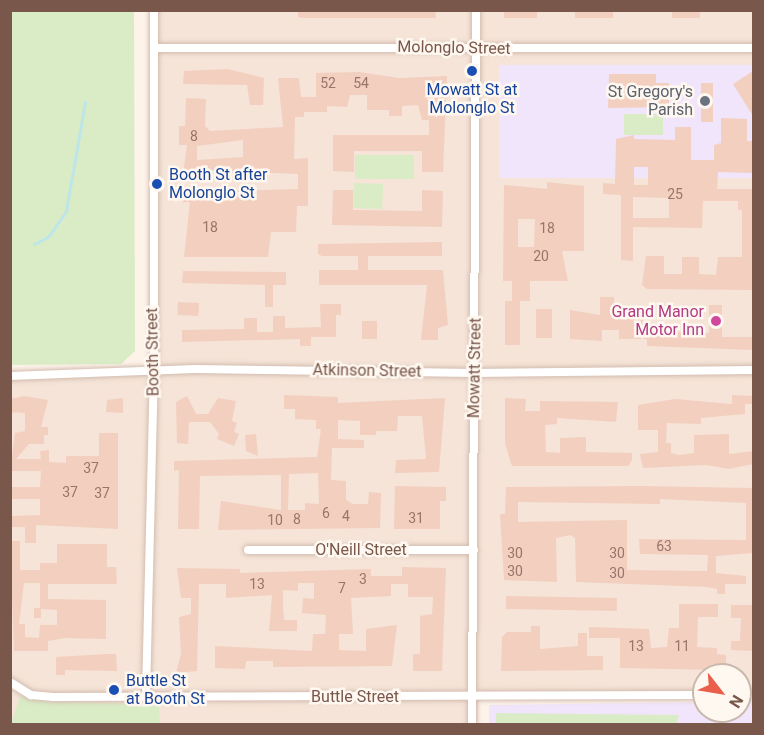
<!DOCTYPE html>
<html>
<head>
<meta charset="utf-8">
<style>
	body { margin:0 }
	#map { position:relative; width:764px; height:735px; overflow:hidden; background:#fdf3e9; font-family:Roboto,sans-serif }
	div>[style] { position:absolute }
	.residential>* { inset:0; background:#f5e4d7 }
	.education>* { inset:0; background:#f0e5fa; transform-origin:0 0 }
	.green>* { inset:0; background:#d9ecc6; transform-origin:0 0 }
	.stream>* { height:3px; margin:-1.5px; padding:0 1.5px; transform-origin:1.5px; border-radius:1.5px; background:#bce6e8 }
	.building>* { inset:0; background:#f3cfc0; transform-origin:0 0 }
	.roads { filter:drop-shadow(0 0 2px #d3bcb0) drop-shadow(0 0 2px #d3bcb0) }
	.minor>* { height:8px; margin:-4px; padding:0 4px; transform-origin:4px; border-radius:4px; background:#fff }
	.dots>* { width:16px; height:16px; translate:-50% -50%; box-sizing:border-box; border:3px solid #fff8f0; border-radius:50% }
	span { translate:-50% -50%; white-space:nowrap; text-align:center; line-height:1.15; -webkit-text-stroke:5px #fff8f0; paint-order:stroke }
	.number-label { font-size:14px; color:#987568 }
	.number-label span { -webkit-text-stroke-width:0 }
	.street-label { font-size:16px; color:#79574b }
	.transit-label { font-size:16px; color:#164399 }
	.left { translate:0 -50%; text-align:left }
	.worship-label { font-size:16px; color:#5b616d }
	.right { translate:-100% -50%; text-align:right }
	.hotel-label { font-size:16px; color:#b23c85 }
	.frame { position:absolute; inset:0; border:12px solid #79574b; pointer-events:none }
	.north { position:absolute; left:692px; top:663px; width:60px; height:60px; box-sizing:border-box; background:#fff8f0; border:2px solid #c9b8ae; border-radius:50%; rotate:121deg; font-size:16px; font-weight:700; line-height:24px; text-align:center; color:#79574b }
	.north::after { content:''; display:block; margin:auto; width:21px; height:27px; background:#e95f4c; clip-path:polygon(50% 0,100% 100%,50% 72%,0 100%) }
</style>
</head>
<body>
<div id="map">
	<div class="residential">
		<div style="clip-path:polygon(153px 11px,753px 11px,753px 699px,740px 699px,740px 675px,704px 675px,704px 699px,479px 697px,477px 724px,11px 724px,10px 378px,151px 374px)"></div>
	</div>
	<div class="education">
		<div style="left:499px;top:65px;width:254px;height:113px"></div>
		<div style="clip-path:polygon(740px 701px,753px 701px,753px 724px,489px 724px,489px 705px,704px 702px,704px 711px,740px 711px)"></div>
	</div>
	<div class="green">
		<div style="clip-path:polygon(10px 11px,134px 11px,135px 351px,121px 364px,11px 365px)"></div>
		<div style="left:624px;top:114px;width:39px;height:21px"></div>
		<div style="left:355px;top:155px;width:59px;height:24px"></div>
		<div style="left:354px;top:183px;width:29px;height:25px;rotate:2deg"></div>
		<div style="clip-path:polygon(20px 696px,54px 702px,159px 704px,160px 724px,11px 724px)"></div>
		<div style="clip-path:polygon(496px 713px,679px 715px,676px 724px,496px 724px)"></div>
	</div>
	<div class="stream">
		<div style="left:34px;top:244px;width:16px;rotate:-27deg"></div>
		<div style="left:48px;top:237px;width:32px;rotate:-55deg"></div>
		<div style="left:66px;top:211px;width:111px;rotate:-80.1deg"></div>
	</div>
	<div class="building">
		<div style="clip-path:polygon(298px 10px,435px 10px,436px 18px,304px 18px,298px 17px)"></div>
		<div style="left:504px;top:10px;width:33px;height:8px"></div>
		<div style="left:575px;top:10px;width:38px;height:8px"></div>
		<div style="left:672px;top:10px;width:28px;height:8px"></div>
		<div style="clip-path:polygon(228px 69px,264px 78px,263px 105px,250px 105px,247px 85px,183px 84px,184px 71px)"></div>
		<div style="clip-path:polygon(753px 71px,753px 116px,733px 84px)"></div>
		<div style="clip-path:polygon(evenodd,359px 72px,399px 78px,447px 76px,443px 172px,422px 172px,422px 151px,354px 151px,354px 172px,333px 171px,333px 135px,429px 135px,429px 120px,422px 120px,418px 105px,402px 106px,402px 116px,389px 116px,389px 110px,367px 110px,367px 95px,350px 95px,347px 107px,327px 106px,327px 112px,304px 112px,304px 117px,295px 117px,294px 159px,308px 158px,308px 206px,297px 206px,296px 232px,271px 232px,268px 257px,184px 257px,190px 202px,182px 202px,182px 192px,298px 189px,298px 174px,197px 170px,197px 174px,183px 174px,187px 145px,179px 145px,179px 126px,185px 126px,186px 98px,206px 99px,205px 126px,210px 131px,283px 127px,278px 78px,299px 78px,301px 97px,316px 97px,316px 73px,359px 72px,243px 140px,243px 157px,197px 160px,197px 146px,243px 140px)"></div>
		<div style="clip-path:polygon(609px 74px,656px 74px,656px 83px,669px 83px,669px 107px,608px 108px)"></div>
		<div style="left:701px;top:83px;width:12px;height:39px"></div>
		<div style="clip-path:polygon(evenodd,721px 118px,747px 119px,747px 141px,753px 141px,753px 173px,718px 172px,717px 189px,753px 189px,753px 290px,647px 289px,642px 285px,646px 256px,664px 256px,664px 274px,682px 274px,682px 257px,699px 257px,699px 274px,716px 275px,718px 257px,742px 257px,742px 210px,738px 210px,738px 201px,703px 201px,702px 228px,633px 227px,633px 261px,621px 260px,621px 195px,603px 194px,603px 183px,615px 184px,616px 139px,634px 135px,634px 139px,675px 140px,675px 127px,691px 127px,691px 160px,714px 160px,714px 145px,721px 143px,721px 118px,634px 167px,648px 167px,648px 185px,634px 185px,634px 167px,721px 118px,633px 197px,669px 198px,669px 218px,633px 218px,633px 197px)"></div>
		<div style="clip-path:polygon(evenodd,547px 182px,584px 186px,584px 251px,562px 251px,568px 281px,530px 281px,530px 301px,520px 301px,520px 345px,505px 345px,505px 301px,512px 301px,512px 281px,503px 281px,504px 185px,547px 189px,547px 182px,518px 219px,535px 219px,534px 247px,518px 247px,518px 219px)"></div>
		<div style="clip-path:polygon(333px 190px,353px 190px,353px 210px,422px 211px,422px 190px,443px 191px,442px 227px,332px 225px)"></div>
		<div style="clip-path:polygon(442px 242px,442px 256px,368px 256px,368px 270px,443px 270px,448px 325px,438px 328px,438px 340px,421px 340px,427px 285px,319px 285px,319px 270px,358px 270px,358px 256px,322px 256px,318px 254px,318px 244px)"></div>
		<div style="clip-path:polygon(183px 271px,286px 272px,286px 285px,273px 285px,273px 307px,265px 307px,265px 285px,182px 283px)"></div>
		<div style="clip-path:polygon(600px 297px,614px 297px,614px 309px,642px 309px,643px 331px,709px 333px,709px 305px,722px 305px,722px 337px,753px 337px,753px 350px,647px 346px,647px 339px,619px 339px,619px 330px,602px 330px,602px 341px,570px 339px,570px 310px,600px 315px)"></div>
		<div style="left:178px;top:302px;width:21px;height:13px;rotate:3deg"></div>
		<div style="clip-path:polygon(320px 304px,341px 304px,341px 315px,336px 315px,336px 337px,311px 337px,311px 346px,300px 346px,300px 339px,182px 342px,182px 330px,244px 329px,244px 318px,257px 318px,257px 332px,273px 332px,273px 316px,285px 316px,285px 328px,321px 327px)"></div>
		<div style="left:536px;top:309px;width:16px;height:29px"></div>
		<div style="left:362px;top:321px;width:15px;height:18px"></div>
		<div style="clip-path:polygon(evenodd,284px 395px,338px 397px,338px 403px,445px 398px,439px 472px,395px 473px,396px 460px,426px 459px,422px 416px,398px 416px,397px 431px,376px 431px,376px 435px,360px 435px,360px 421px,338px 420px,338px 439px,364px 440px,364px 448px,332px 448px,331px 480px,346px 481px,346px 500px,353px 504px,368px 504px,369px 492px,381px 493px,380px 528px,218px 530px,221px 501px,281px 510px,281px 475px,200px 476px,199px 529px,178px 529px,179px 470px,174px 471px,174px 461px,317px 457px,321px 429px,316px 429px,316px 420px,295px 419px,295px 409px,284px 409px,284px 395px,318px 473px,319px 504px,305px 503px,305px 510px,288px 510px,289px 474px,318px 473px)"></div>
		<div style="clip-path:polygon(732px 395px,753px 396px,753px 404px,745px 404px,745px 414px,701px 418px,701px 424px,667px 423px,666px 443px,671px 443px,671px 453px,679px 455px,694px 453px,694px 435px,729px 434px,729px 454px,753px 451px,753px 464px,729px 469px,706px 465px,643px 468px,640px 454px,658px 452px,658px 430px,638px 430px,638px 405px,675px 399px,732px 404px)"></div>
		<div style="clip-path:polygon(24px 396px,48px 400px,41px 427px,48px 427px,48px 435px,44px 435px,44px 444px,29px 444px,16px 459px,41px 459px,40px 451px,49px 450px,49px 462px,66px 463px,66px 456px,99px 456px,99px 433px,118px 433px,118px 529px,36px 525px,36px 543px,25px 543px,25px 527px,10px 527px,10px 516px,40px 515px,40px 499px,10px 499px,10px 487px,40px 487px,41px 471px,10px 471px,15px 433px,25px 431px,25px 413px,10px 412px,10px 399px)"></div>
		<div style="clip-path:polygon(187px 396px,196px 414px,208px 414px,218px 398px,236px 401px,232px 421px,237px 423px,234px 432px,239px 434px,234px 446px,217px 439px,219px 434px,210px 422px,189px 422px,188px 444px,177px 443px,176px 402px)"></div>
		<div style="clip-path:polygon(123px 398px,123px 413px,106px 412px,107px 400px)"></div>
		<div style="clip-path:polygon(505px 398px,526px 399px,525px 411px,540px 411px,540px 401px,618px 402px,616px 422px,557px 418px,557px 424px,545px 425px,546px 452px,560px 453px,560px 438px,586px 437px,586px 452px,632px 453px,632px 460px,628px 466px,512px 466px,505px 444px)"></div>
		<div style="clip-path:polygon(256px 434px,258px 456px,246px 451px,245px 435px)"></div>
		<div style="clip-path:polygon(395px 486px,446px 487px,446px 501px,440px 501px,440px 529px,394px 529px)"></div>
		<div style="clip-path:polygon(evenodd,640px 486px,753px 488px,753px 553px,716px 556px,716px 573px,746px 576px,746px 584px,725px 584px,725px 594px,717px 594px,717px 589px,707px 587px,576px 582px,575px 538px,570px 535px,556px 538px,557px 582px,504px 580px,500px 514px,505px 514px,506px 487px,640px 486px,660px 499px,746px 503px,746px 540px,639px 539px,640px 554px,708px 555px,707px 571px,627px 570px,627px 520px,518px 522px,518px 502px,660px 504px,660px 499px)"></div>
		<div style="clip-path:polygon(evenodd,10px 541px,20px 541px,20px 570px,40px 570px,40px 563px,57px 563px,57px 544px,107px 544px,107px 567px,116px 567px,117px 584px,48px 584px,48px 599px,106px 600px,106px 639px,65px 638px,48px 641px,48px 651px,14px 651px,10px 541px,24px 583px,40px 583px,40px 608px,34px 608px,34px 618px,41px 618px,41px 609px,57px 610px,57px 625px,40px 625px,39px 638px,25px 637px,25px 624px,19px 624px,24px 583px)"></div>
		<div style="clip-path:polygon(402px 567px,446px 568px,442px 671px,413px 671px,413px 654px,420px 654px,420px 616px,432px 614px,433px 597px,408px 597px,408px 584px,391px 584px,391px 596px,351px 598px,353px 634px,339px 634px,339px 650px,366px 651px,366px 629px,397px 625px,392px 666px,273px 667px,273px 661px,246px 661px,245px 669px,215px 668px,215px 646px,312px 651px,313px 634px,325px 634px,326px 615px,302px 613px,303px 598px,314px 599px,314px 583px,298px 583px,298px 591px,283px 590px,283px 608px,284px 620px,297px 620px,297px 631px,269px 631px,272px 595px,226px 598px,226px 584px,199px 584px,197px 671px,176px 673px,181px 654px,179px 617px,191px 614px,191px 598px,181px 598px,177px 568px,240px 569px,240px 573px,371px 569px,371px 576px,402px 576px)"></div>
		<div style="left:506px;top:596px;width:111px;height:13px;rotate:1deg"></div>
		<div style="clip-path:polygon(679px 604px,718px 604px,718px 617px,698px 617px,697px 647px,717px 648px,717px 654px,726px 655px,726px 665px,717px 665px,717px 670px,620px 668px,620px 638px,589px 638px,589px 627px,649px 629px,651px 648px,667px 647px,669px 628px,679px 628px)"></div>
		<div style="clip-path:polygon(731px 605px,753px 605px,753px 651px,731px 650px,731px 641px,740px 641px,741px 618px,731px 618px)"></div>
		<div style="clip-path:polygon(531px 626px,540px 626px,540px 649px,578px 646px,578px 633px,587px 633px,587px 656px,603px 656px,603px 670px,501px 671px,502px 637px,507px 632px,531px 632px)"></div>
		<div style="clip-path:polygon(106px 654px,116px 654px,117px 671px,65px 670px,65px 675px,56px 675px,56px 657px)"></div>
	</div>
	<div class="roads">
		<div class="minor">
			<div style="left:154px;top:48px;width:600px"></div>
			<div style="left:10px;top:376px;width:185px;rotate:-2.2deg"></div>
			<div style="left:195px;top:369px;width:280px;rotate:0.8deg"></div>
			<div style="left:475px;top:373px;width:279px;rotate:-0.6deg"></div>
			<div style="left:248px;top:550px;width:226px"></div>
			<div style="left:10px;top:682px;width:25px;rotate:32deg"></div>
			<div style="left:31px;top:695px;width:22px;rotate:5deg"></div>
			<div style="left:53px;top:697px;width:651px;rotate:-0.18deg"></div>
			<div style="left:146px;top:694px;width:322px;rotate:-88.6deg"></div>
			<div style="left:154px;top:372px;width:362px;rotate:-90deg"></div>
			<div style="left:740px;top:695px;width:14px;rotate:-4deg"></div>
			<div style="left:472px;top:724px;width:714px;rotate:-89.68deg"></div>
		</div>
	</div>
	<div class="dots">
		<div style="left:472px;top:71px;background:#1a4fb4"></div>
		<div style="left:705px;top:101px;background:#6b7280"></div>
		<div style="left:157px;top:184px;background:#1a4fb4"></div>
		<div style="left:716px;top:321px;background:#d1479c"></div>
		<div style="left:114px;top:690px;background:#1a4fb4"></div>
	</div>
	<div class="number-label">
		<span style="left:328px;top:83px">52</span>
		<span style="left:361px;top:83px">54</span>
		<span style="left:194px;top:136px">8</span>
		<span style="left:675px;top:194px">25</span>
		<span style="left:210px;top:227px">18</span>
		<span style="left:547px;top:228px">18</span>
		<span style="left:541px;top:256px">20</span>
		<span style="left:91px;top:468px">37</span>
		<span style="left:70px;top:492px">37</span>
		<span style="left:102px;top:493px">37</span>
		<span style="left:326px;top:513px">6</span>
		<span style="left:346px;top:516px">4</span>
		<span style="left:416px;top:518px">31</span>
		<span style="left:297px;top:519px">8</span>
		<span style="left:275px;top:520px">10</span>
		<span style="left:664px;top:546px">63</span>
		<span style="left:515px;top:553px">30</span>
		<span style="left:617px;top:553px">30</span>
		<span style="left:515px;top:571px">30</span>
		<span style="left:617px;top:573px">30</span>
		<span style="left:363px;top:579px">3</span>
		<span style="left:257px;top:584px">13</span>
		<span style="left:342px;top:588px">7</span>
		<span style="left:636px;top:646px">13</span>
		<span style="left:682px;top:646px">11</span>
	</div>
	<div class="street-label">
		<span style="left:454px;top:48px;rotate:1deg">Molonglo Street</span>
		<span style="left:153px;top:352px;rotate:-91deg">Booth Street</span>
		<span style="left:475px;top:368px;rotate:-89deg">Mowatt Street</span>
		<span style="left:367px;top:371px;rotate:1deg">Atkinson Street</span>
		<span style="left:361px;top:550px">O'Neill Street</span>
		<span style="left:355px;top:697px">Buttle Street</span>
	</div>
	<div class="transit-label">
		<span style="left:472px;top:99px">Mowatt St at<br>Molonglo St</span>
		<span class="left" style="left:169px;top:184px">Booth St after<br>Molonglo St</span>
		<span class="left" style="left:126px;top:690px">Buttle St<br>at Booth St</span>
	</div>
	<div class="worship-label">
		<span class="right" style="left:693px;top:101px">St Gregory's<br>Parish</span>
	</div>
	<div class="hotel-label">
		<span class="right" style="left:704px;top:321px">Grand Manor<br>Motor Inn</span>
	</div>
	<div class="frame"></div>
	<div class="north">N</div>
</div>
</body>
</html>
